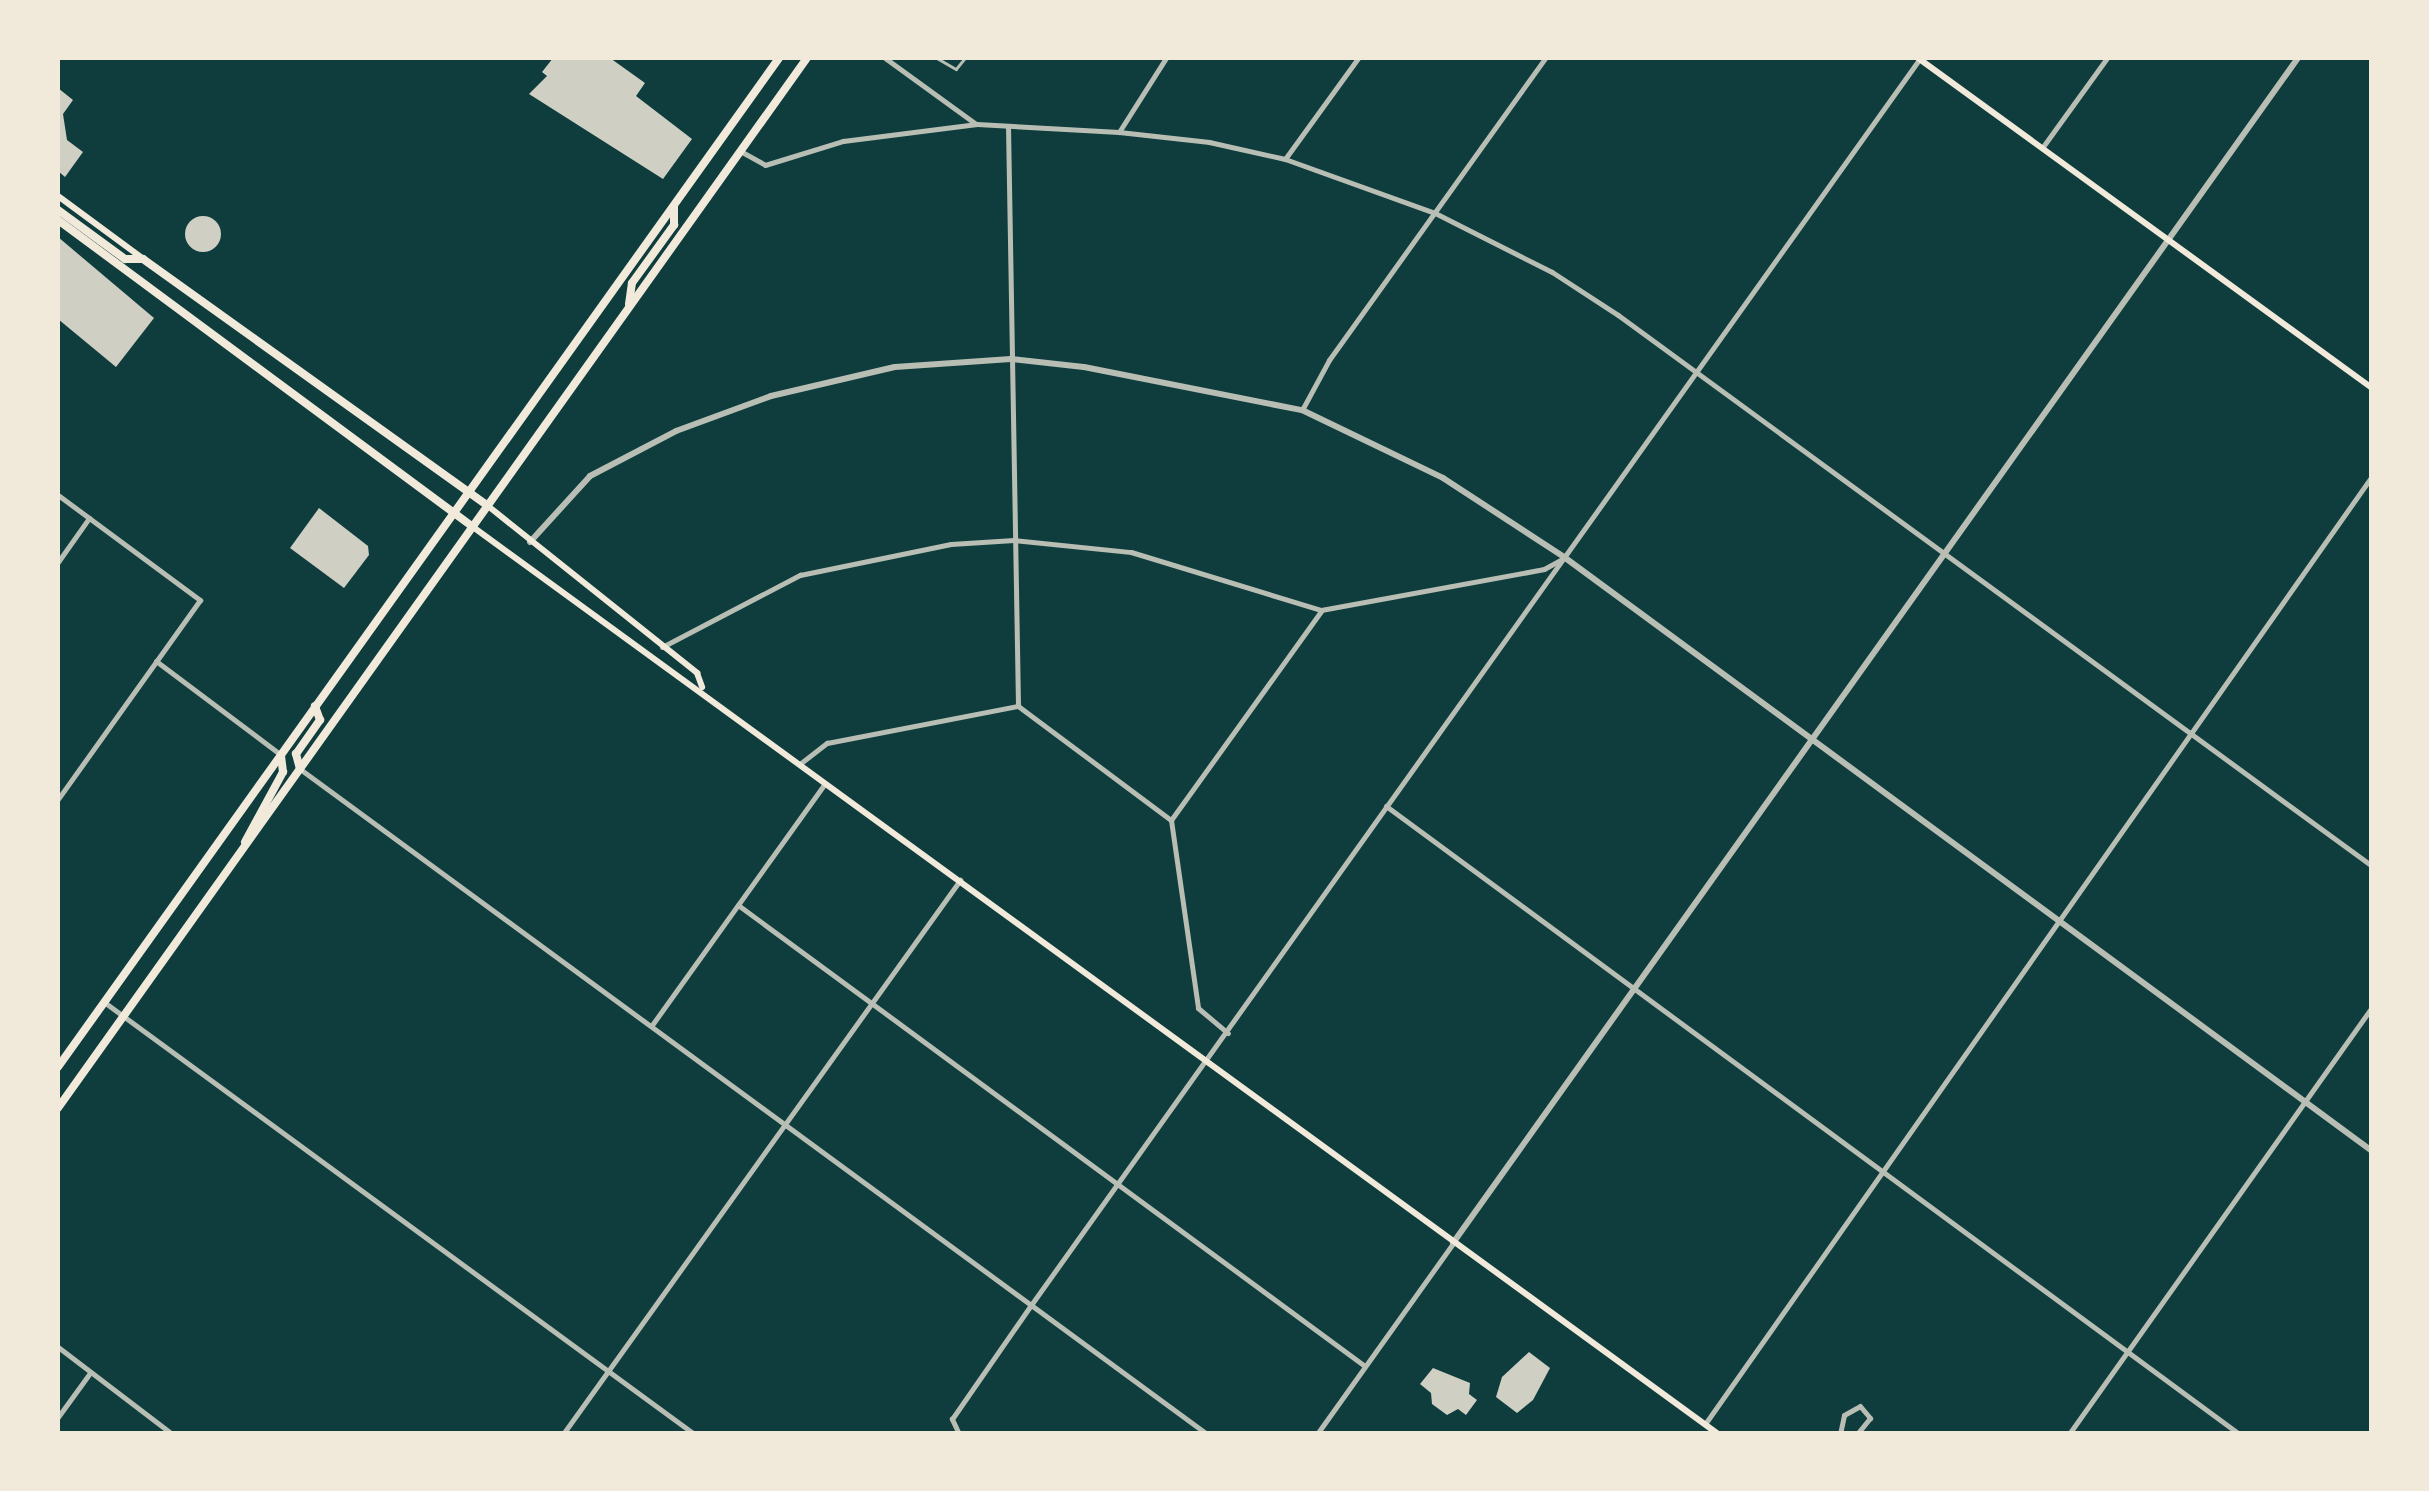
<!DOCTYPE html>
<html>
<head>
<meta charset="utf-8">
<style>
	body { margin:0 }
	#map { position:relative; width:2429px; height:1491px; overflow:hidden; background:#0f3d3e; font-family:Bitter,serif }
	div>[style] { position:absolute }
	.building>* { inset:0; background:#cfcfc3 }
	.round { border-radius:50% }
	.service>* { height:2.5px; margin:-1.25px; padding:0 1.25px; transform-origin:1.25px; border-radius:1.25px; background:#b8beb3 }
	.minor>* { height:5px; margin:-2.5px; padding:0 2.5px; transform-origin:2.5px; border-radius:2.5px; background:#b8beb3 }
	.tertiary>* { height:6px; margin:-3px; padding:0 3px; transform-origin:3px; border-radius:3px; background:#b8beb3 }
	.secondary>* { height:6px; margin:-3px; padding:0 3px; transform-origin:3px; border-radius:3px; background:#f1e9da }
	.primary>* { height:8px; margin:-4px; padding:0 4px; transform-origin:4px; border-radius:4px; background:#f1e9da }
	span { translate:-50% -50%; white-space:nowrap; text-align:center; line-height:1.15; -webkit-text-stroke:10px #f1e9da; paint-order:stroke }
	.frame { position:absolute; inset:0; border:60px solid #f1e9da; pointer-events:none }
</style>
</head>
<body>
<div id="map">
	<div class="building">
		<div style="clip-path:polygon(553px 58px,610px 58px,645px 83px,636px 96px,692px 139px,663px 179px,529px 94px,547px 76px,542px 72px)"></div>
		<div style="clip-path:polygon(58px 88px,73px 100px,63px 114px,67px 140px,83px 152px,65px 177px,58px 171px)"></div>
		<div class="round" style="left:185px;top:216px;width:36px;height:36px"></div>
		<div style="clip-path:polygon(58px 237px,154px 318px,116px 367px,58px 319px)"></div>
		<div style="clip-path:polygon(319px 508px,368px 546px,369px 555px,344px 588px,290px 548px)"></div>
		<div style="clip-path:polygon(1529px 1352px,1550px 1368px,1533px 1400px,1517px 1413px,1496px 1397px,1502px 1377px)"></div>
		<div style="clip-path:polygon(1433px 1368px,1470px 1383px,1469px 1394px,1477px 1400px,1466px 1415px,1458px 1409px,1447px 1415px,1432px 1404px,1431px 1393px,1420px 1384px)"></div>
	</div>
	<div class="service">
		<div style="left:937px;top:58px;width:22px;rotate:30deg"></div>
		<div style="left:956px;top:69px;width:14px;rotate:-51deg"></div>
	</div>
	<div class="minor">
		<div style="left:885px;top:58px;width:112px;rotate:36deg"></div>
		<div style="left:1008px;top:126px;width:580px;rotate:89.01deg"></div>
		<div style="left:1119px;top:132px;width:88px;rotate:-57.6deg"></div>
		<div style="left:2042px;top:148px;width:111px;rotate:-54.2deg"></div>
		<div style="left:742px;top:152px;width:26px;rotate:29deg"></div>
		<div style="left:765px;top:165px;width:82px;rotate:-17.1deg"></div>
		<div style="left:843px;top:141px;width:135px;rotate:-7.2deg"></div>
		<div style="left:977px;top:124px;width:142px;rotate:3.2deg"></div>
		<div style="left:1119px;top:132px;width:91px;rotate:6.3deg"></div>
		<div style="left:1209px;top:142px;width:78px;rotate:12.6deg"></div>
		<div style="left:1285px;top:159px;width:159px;rotate:19.8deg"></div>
		<div style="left:1435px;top:213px;width:131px;rotate:26.8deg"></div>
		<div style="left:1552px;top:272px;width:79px;rotate:33.1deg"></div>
		<div style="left:1618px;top:315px;width:934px;rotate:36.16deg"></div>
		<div style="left:1285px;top:159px;width:125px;rotate:-54.1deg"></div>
		<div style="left:1302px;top:410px;width:57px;rotate:-61.6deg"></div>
		<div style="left:1329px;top:360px;width:371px;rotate:-54.4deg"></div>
		<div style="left:58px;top:495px;width:177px;rotate:36.5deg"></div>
		<div style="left:200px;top:600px;width:244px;rotate:125.5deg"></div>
		<div style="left:58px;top:562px;width:54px;rotate:-54.8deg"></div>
		<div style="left:662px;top:647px;width:156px;rotate:-27.6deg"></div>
		<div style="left:800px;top:575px;width:154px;rotate:-11.6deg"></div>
		<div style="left:951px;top:544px;width:63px;rotate:-3.6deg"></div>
		<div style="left:1014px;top:540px;width:118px;rotate:5.9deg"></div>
		<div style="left:1131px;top:552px;width:199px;rotate:17deg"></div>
		<div style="left:1321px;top:610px;width:227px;rotate:-10.4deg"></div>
		<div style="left:1544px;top:569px;width:21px;rotate:-29deg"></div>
		<div style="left:156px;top:661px;width:156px;rotate:36.9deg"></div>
		<div style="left:801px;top:763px;width:33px;rotate:-38deg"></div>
		<div style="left:827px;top:743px;width:195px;rotate:-11deg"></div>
		<div style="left:1018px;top:706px;width:191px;rotate:36.7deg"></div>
		<div style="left:1171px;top:820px;width:190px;rotate:81.8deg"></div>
		<div style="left:1198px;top:1008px;width:39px;rotate:40deg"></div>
		<div style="left:300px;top:769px;width:1125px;rotate:36.25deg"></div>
		<div style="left:1386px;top:806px;width:1059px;rotate:36.36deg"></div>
		<div style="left:1171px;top:820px;width:257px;rotate:-54.3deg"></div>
		<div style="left:738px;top:905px;width:778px;rotate:36.33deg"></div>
		<div style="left:104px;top:1002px;width:731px;rotate:36.21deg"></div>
		<div style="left:652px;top:1025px;width:297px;rotate:-54.4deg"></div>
		<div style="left:58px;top:1347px;width:143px;rotate:37.3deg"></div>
		<div style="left:58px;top:1417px;width:54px;rotate:-54deg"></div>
		<div style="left:1705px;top:1424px;width:1159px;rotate:-54.87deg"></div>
		<div style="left:563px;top:1434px;width:682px;rotate:-54.37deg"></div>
		<div style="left:959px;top:1434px;width:17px;rotate:-115deg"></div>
		<div style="left:952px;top:1419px;width:139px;rotate:-55.3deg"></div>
		<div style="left:1031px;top:1305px;width:1531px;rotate:-54.51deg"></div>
		<div style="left:1317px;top:1434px;width:234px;rotate:-54.5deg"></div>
		<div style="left:1840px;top:1434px;width:19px;rotate:-78deg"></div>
		<div style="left:1844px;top:1415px;width:18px;rotate:-29deg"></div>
		<div style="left:1860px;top:1406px;width:16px;rotate:50deg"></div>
		<div style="left:1870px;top:1418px;width:21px;rotate:129deg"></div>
		<div style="left:2069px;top:1434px;width:524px;rotate:-54.64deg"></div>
	</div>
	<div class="tertiary">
		<div style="left:530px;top:542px;width:89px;rotate:-47.7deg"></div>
		<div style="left:590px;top:476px;width:97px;rotate:-27.6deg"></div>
		<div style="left:676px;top:431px;width:101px;rotate:-20.2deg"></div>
		<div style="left:771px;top:396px;width:127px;rotate:-13.2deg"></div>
		<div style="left:895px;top:367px;width:116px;rotate:-3.9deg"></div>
		<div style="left:1011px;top:359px;width:73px;rotate:6.3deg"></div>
		<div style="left:1084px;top:367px;width:222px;rotate:11.2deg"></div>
		<div style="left:1302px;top:410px;width:157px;rotate:25.7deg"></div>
		<div style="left:1443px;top:478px;width:145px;rotate:33.1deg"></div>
		<div style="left:1564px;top:557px;width:1003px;rotate:36.32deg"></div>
		<div style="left:1453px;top:1243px;width:1455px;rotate:-54.51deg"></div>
	</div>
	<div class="secondary">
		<div style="left:1918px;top:58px;width:561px;rotate:36.01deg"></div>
		<div style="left:58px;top:196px;width:104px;rotate:36.4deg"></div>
		<div style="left:488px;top:506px;width:268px;rotate:38.6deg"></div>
		<div style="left:697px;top:673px;width:15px;rotate:70deg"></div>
		<div style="left:473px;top:527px;width:1540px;rotate:36.07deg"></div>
	</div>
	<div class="primary">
		<div style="left:58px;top:210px;width:83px;rotate:36.2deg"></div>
		<div style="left:125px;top:259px;width:18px"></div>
		<div style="left:143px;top:259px;width:424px;rotate:35.6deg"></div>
		<div style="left:58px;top:220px;width:516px;rotate:36.49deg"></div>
		<div style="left:629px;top:304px;width:21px;rotate:-82deg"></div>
		<div style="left:632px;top:283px;width:72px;rotate:-54.1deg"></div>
		<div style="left:674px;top:225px;width:18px;rotate:-90deg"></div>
		<div style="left:300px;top:769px;width:16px;rotate:-105deg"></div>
		<div style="left:296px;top:754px;width:42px;rotate:-54.8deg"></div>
		<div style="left:320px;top:720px;width:15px;rotate:-110deg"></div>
		<div style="left:245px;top:842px;width:80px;rotate:-61.5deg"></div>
		<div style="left:283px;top:772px;width:16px;rotate:-97deg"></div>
		<div style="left:58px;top:1067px;width:1240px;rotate:-54.45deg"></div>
		<div style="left:58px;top:1108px;width:1290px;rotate:-54.5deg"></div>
	</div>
	<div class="frame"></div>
</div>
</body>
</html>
